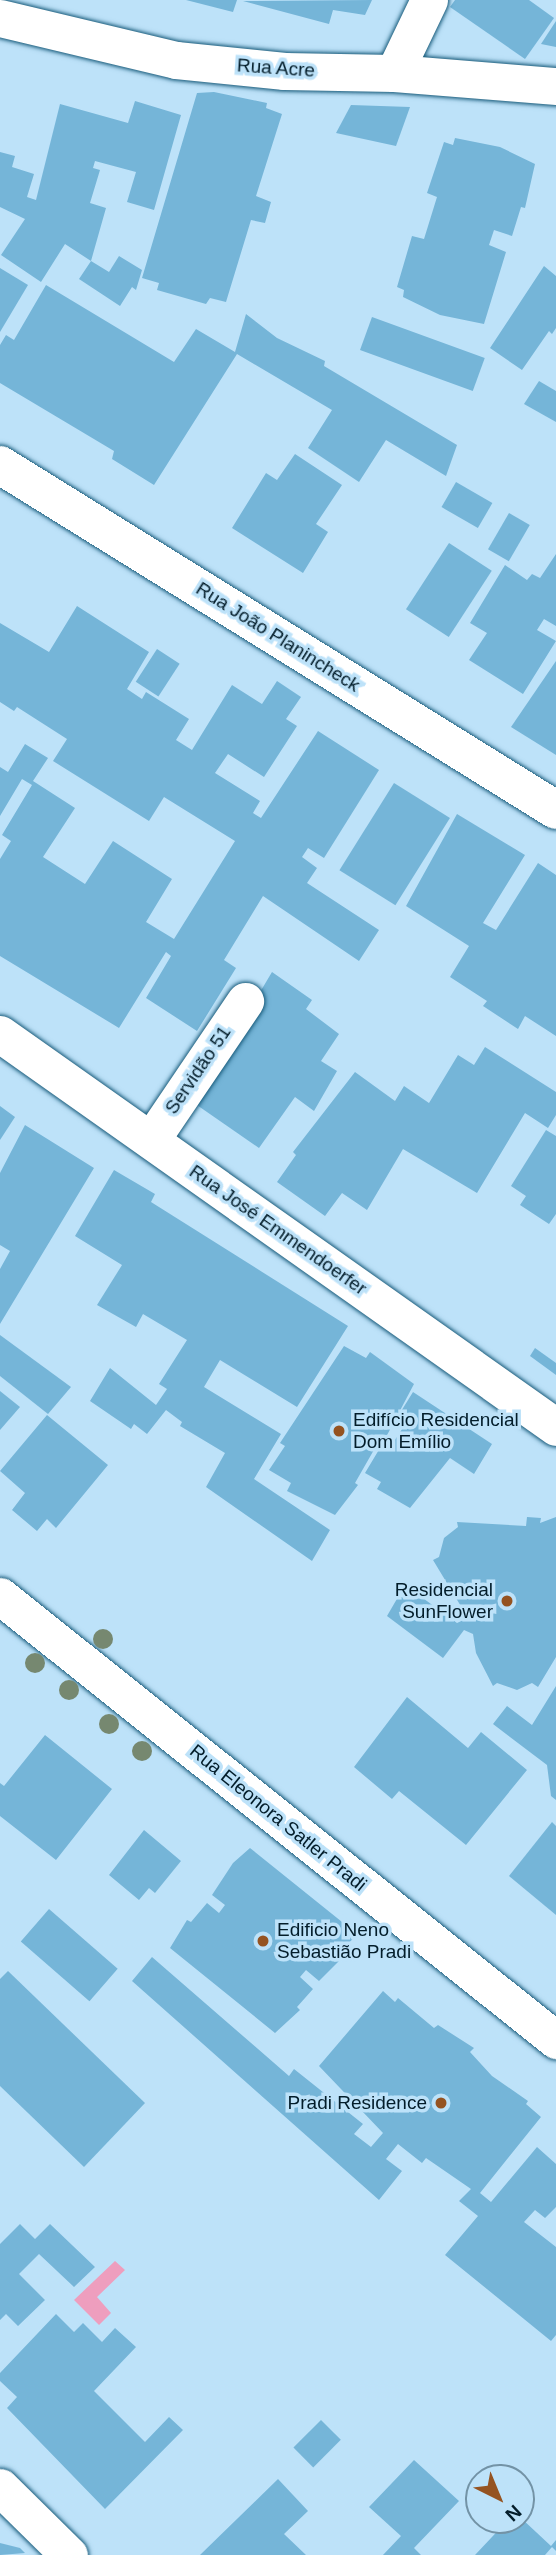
<!DOCTYPE html>
<html>
<head>
<meta charset="utf-8">
<style>
	body { margin:0 }
	#map { position:relative; width:556px; height:2555px; overflow:hidden; background:#bde2f9; font-family:Arial,sans-serif }
	div>[style] { position:absolute }
	.water>* { inset:0; background:#ee9ebe }
	.building>* { inset:0; background:#75b5d8; transform-origin:0 0 }
	.roads { filter:drop-shadow(0 0 2px #185b7b) drop-shadow(0 0 2px #185b7b) }
	.minor>* { height:37px; margin:-18.5px; padding:0 18.5px; transform-origin:18.5px; border-radius:18.5px; background:#fff }
	.secondary>* { height:38px; margin:-19px; padding:0 19px; transform-origin:19px; border-radius:19px; background:#fff }
	.trees>* { width:20px; height:20px; margin:-10px; border-radius:50%; background:#768870 }
	.dots>* { width:19px; height:19px; translate:-50% -50%; box-sizing:border-box; border:4px solid #bde2f9; border-radius:50% }
	span { translate:-50% -50%; white-space:nowrap; text-align:center; line-height:1.15; -webkit-text-stroke:7px #bde2f9; paint-order:stroke }
	.street-label { font-size:19px; color:#031d2a }
	.poi-label { font-size:19px; color:#031d2a }
	.left { translate:0 -50%; text-align:left }
	.right { translate:-100% -50%; text-align:right }
	.north { position:absolute; left:465px; top:2464px; width:70px; height:70px; box-sizing:border-box; background:#bde2f9; border:2px solid #7393a6; border-radius:50%; rotate:137deg; font-size:19px; font-weight:700; line-height:28px; text-align:center; color:#031d2a }
	.north::after { content:''; display:block; margin:auto; width:24px; height:32px; background:#955321; clip-path:polygon(50% 0,100% 100%,50% 72%,0 100%) }
</style>
</head>
<body>
<div id="map">
	<div class="water">
		<div style="clip-path:polygon(115px 2261px,125px 2270px,97px 2297px,111px 2313px,99px 2325px,74px 2300px)"></div>
	</div>
	<div class="building">
		<div style="clip-path:polygon(186px 0,237px 0,233px 12px)"></div>
		<div style="clip-path:polygon(372px 0,365px 15px,333px 10px,329px 24px,243px 1px)"></div>
		<div style="clip-path:polygon(455px 0,529px 0,554px 18px,525px 59px,450px 7px)"></div>
		<div style="clip-path:polygon(556px 21px,556px 47px,541px 44px)"></div>
		<div style="clip-path:polygon(214px 92px,267px 103px,266px 108px,282px 114px,256px 196px,271px 202px,265px 223px,251px 220px,226px 302px,210px 298px,206px 304px,157px 290px,159px 283px,142px 278px,197px 93px)"></div>
		<div style="clip-path:polygon(135px 101px,181px 115px,154px 210px,127px 202px,136px 172px,95px 161px,93px 168px,100px 170px,90px 203px,106px 208px,91px 261px,65px 244px,41px 282px,1px 255px,25px 219px,0 207px,0 152px,15px 156px,12px 167px,34px 174px,27px 197px,36px 200px,60px 104px,128px 123px)"></div>
		<div style="clip-path:polygon(351px 105px,410px 107px,396px 146px,336px 133px)"></div>
		<div style="clip-path:polygon(455px 138px,500px 147px,535px 164px,525px 208px,521px 207px,512px 236px,494px 230px,489px 245px,506px 252px,484px 324px,440px 315px,403px 297px,404px 290px,397px 287px,412px 236px,424px 239px,437px 197px,427px 193px,444px 142px,453px 145px)"></div>
		<div style="clip-path:polygon(119px 256px,142px 270px,136px 290px,132px 287px,120px 306px,79px 279px,91px 261px,109px 272px)"></div>
		<div style="clip-path:polygon(544px 266px,556px 276px,556px 328px,552px 334px,549px 331px,522px 370px,490px 348px)"></div>
		<div style="clip-path:polygon(0 268px,28px 285px,0 332px)"></div>
		<div style="clip-path:polygon(46px 285px,174px 362px,196px 329px,235px 352px,246px 314px,277px 338px,325px 361px,324px 366px,457px 445px,446px 476px,386px 440px,359px 482px,308px 448px,332px 410px,237px 354px,154px 485px,112px 459px,114px 451px,0 383px,0 345px,6px 335px,14px 340px)"></div>
		<div style="left:372px;top:317px;width:120px;height:35px;rotate:20deg"></div>
		<div style="clip-path:polygon(539px 381px,556px 391px,556px 422px,524px 404px)"></div>
		<div style="clip-path:polygon(295px 454px,342px 485px,316px 524px,328px 532px,303px 573px,232px 528px,266px 473px,277px 480px)"></div>
		<div style="left:456px;top:482px;width:42px;height:29px;rotate:30deg"></div>
		<div style="left:509px;top:513px;width:24px;height:42px;rotate:30deg"></div>
		<div style="left:449px;top:543px;width:51px;height:79px;rotate:33deg"></div>
		<div style="clip-path:polygon(556px 554px,556px 626px,544px 619px,537px 630px,556px 641px,523px 694px,469px 660px,487px 633px,470px 623px,505px 565px,527px 580px,532px 574px,540px 578px)"></div>
		<div style="clip-path:polygon(77px 606px,149px 652px,127px 689px,142px 699px,146px 692px,189px 719px,176px 740px,192px 750px,232px 685px,262px 704px,277px 681px,301px 697px,286px 719px,297px 726px,264px 777px,228px 754px,215px 773px,260px 801px,253px 813px,261px 818px,318px 731px,379px 770px,324px 858px,308px 848px,302px 857px,317px 868px,307px 883px,379px 930px,359px 961px,263px 896px,224px 960px,236px 968px,197px 1031px,146px 998px,171px 956px,166px 952px,119px 1028px,0 956px,0 859px,11px 841px,2px 835px,32px 785px,22px 779px,0 816px,0 767px,8px 772px,25px 744px,48px 758px,33px 781px,75px 808px,43px 857px,85px 884px,113px 841px,172px 879px,146px 922px,174px 939px,235px 841px,164px 797px,149px 821px,53px 761px,67px 739px,17px 707px,14px 711px,0 702px,0 623px,49px 652px)"></div>
		<div style="left:157px;top:649px;width:27px;height:39px;rotate:33deg"></div>
		<div style="clip-path:polygon(556px 661px,556px 755px,511px 727px)"></div>
		<div style="left:394px;top:783px;width:66px;height:103px;rotate:32deg"></div>
		<div style="clip-path:polygon(457px 814px,525px 855px,483px 923px,496px 930px,538px 863px,556px 875px,556px 1036px,525px 1016px,518px 1029px,483px 1006px,487px 1001px,450px 977px,469px 946px,406px 906px)"></div>
		<div style="clip-path:polygon(272px 972px,312px 1000px,306px 1009px,339px 1034px,321px 1061px,337px 1071px,314px 1111px,295px 1097px,259px 1148px,194px 1103px)"></div>
		<div style="clip-path:polygon(485px 1047px,556px 1092px,556px 1115px,548px 1128px,525px 1113px,477px 1193px,403px 1149px,367px 1210px,342px 1193px,325px 1216px,277px 1182px,296px 1155px,293px 1152px,355px 1072px,395px 1101px,404px 1086px,429px 1103px,458px 1055px,474px 1065px)"></div>
		<div style="clip-path:polygon(0 1106px,15px 1117px,0 1140px)"></div>
		<div style="clip-path:polygon(25px 1125px,94px 1168px,0 1324px,0 1269px,10px 1251px,0 1245px,0 1173px)"></div>
		<div style="clip-path:polygon(546px 1130px,556px 1136px,556px 1214px,549px 1224px,520px 1205px,526px 1196px,511px 1186px)"></div>
		<div style="clip-path:polygon(114px 1170px,155px 1194px,151px 1202px,348px 1326px,297px 1407px,220px 1360px,204px 1387px,281px 1434px,254px 1479px,330px 1530px,312px 1561px,206px 1487px,225px 1453px,180px 1426px,182px 1422px,166px 1410px,147px 1434px,134px 1424px,131px 1429px,90px 1401px,110px 1368px,156px 1405px,167px 1389px,159px 1384px,187px 1340px,143px 1314px,136px 1327px,97px 1305px,122px 1265px,75px 1236px)"></div>
		<div style="clip-path:polygon(0 1335px,71px 1387px,48px 1414px,0 1376px)"></div>
		<div style="clip-path:polygon(344px 1346px,366px 1358px,370px 1352px,414px 1384px,385px 1439px,393px 1443px,404px 1426px,395px 1421px,413px 1392px,492px 1444px,474px 1474px,450px 1458px,410px 1508px,377px 1489px,381px 1482px,365px 1473px,383px 1443px,379px 1441px,355px 1483px,358px 1485px,335px 1515px,287px 1491px,291px 1483px,269px 1470px,285px 1446px,280px 1443px)"></div>
		<div style="clip-path:polygon(535px 1348px,556px 1363px,556px 1375px,530px 1356px)"></div>
		<div style="clip-path:polygon(0 1391px,20px 1407px,0 1430px)"></div>
		<div style="clip-path:polygon(47px 1415px,108px 1465px,56px 1528px,47px 1519px,37px 1531px,12px 1510px,25px 1493px,0 1471px)"></div>
		<div style="clip-path:polygon(527px 1517px,541px 1518px,540px 1523px,556px 1517px,556px 1657px,538px 1687px,532px 1683px,517px 1690px,497px 1683px,493px 1686px,476px 1653px,473px 1634px,464px 1630px,443px 1658px,387px 1616px,405px 1585px,457px 1623px,468px 1618px,433px 1560px,439px 1557px,444px 1538px,458px 1527px,457px 1522px,526px 1526px)"></div>
		<div style="clip-path:polygon(556px 1686px,556px 1800px,551px 1796px,547px 1765px,493px 1724px,507px 1706px,532px 1725px)"></div>
		<div style="clip-path:polygon(407px 1697px,468px 1748px,481px 1732px,527px 1770px,466px 1845px,399px 1791px,392px 1799px,354px 1767px)"></div>
		<div style="clip-path:polygon(45px 1735px,112px 1789px,56px 1860px,0 1816px,0 1783px,4px 1786px)"></div>
		<div style="clip-path:polygon(552px 1822px,556px 1826px,556px 1915px,509px 1876px)"></div>
		<div style="clip-path:polygon(144px 1830px,181px 1861px,155px 1893px,149px 1888px,139px 1900px,109px 1875px)"></div>
		<div style="clip-path:polygon(250px 1848px,357px 1934px,341px 1952px,344px 1956px,319px 1981px,306px 1970px,300px 1977px,313px 1989px,297px 2007px,300px 2010px,275px 2033px,170px 1948px,187px 1920px,191px 1922px,207px 1903px,219px 1913px,225px 1905px,212px 1895px,233px 1863px)"></div>
		<div style="left:49px;top:1909px;width:91px;height:43px;rotate:41deg"></div>
		<div style="clip-path:polygon(152px 1957px,289px 2076px,294px 2069px,363px 2124px,354px 2134px,371px 2147px,383px 2133px,319px 2066px,383px 1991px,395px 2002px,398px 1998px,434px 2028px,438px 2025px,474px 2048px,470px 2052px,492px 2076px,528px 2101px,526px 2104px,541px 2117px,480px 2193px,491px 2202px,537px 2147px,556px 2164px,556px 2207px,545px 2218px,535px 2210px,524px 2222px,556px 2247px,556px 2335px,551px 2341px,445px 2255px,478px 2216px,459px 2201px,471px 2189px,426px 2158px,422px 2163px,398px 2144px,386px 2159px,402px 2171px,379px 2200px,132px 1981px)"></div>
		<div style="clip-path:polygon(8px 1971px,145px 2103px,84px 2167px,0 2086px,0 1979px)"></div>
		<div style="clip-path:polygon(20px 2224px,35px 2239px,50px 2224px,95px 2267px,74px 2287px,39px 2254px,19px 2274px,45px 2300px,18px 2326px,6px 2314px,0 2320px,0 2244px)"></div>
		<div style="clip-path:polygon(56px 2314px,74px 2332px,83px 2323px,102px 2342px,115px 2328px,136px 2347px,94px 2391px,145px 2442px,169px 2417px,183px 2430px,105px 2509px,7px 2408px,17px 2397px,0 2381px,0 2373px)"></div>
		<div style="left:321px;top:2420px;width:28px;height:39px;rotate:45deg"></div>
		<div style="clip-path:polygon(414px 2460px,459px 2501px,414px 2548px,421px 2555px,383px 2555px,401px 2536px,369px 2507px)"></div>
		<div style="clip-path:polygon(278px 2479px,308px 2511px,284px 2534px,306px 2555px,200px 2555px)"></div>
		<div style="clip-path:polygon(521px 2518px,551px 2546px,556px 2540px,556px 2551px,552px 2547px,545px 2555px,475px 2555px,508px 2520px)"></div>
		<div style="clip-path:polygon(0 2543px,20px 2548px,25px 2553px,0 2555px)"></div>
	</div>
	<div class="roads">
		<div class="minor">
			<div style="left:0;top:18px;width:181px;rotate:13.4deg"></div>
			<div style="left:176px;top:60px;width:109px;rotate:5.8deg"></div>
			<div style="left:284px;top:71px;width:110px;rotate:1deg"></div>
			<div style="left:394px;top:73px;width:163px;rotate:4.6deg"></div>
			<div style="left:394px;top:73px;width:81px;rotate:-64.4deg"></div>
			<div style="left:0;top:1034px;width:681px;rotate:35.25deg"></div>
			<div style="left:151px;top:1140px;width:168px;rotate:-55.9deg"></div>
			<div style="left:0;top:1596px;width:712px;rotate:38.61deg"></div>
			<div style="left:0;top:2487px;width:97px;rotate:44.6deg"></div>
		</div>
		<div class="secondary">
			<div style="left:0;top:465px;width:654px;rotate:31.82deg"></div>
		</div>
	</div>
	<div class="trees">
		<div style="left:103px;top:1639px"></div>
		<div style="left:35px;top:1663px"></div>
		<div style="left:69px;top:1690px"></div>
		<div style="left:109px;top:1724px"></div>
		<div style="left:142px;top:1751px"></div>
	</div>
	<div class="dots">
		<div style="left:339px;top:1431px;background:#955321"></div>
		<div style="left:507px;top:1601px;background:#955321"></div>
		<div style="left:263px;top:1941px;background:#955321"></div>
		<div style="left:441px;top:2103px;background:#955321"></div>
	</div>
	<div class="street-label">
		<span style="left:276px;top:68px;rotate:4deg">Rua Acre</span>
		<span style="left:278px;top:637px;rotate:32deg">Rua João Planincheck</span>
		<span style="left:198px;top:1070px;rotate:-56deg">Servidão 51</span>
		<span style="left:278px;top:1230px;rotate:35deg">Rua José Emmendoerfer</span>
		<span style="left:278px;top:1818px;rotate:39deg">Rua Eleonora Satler Pradi</span>
	</div>
	<div class="poi-label">
		<span class="left" style="left:353px;top:1431px">Edifício Residencial<br>Dom Emílio</span>
		<span class="right" style="left:493px;top:1601px">Residencial<br>SunFlower</span>
		<span class="left" style="left:277px;top:1941px">Edificio Neno<br>Sebastião Pradi</span>
		<span class="right" style="left:427px;top:2103px">Pradi Residence</span>
	</div>
	<div class="north">N</div>
</div>
</body>
</html>
